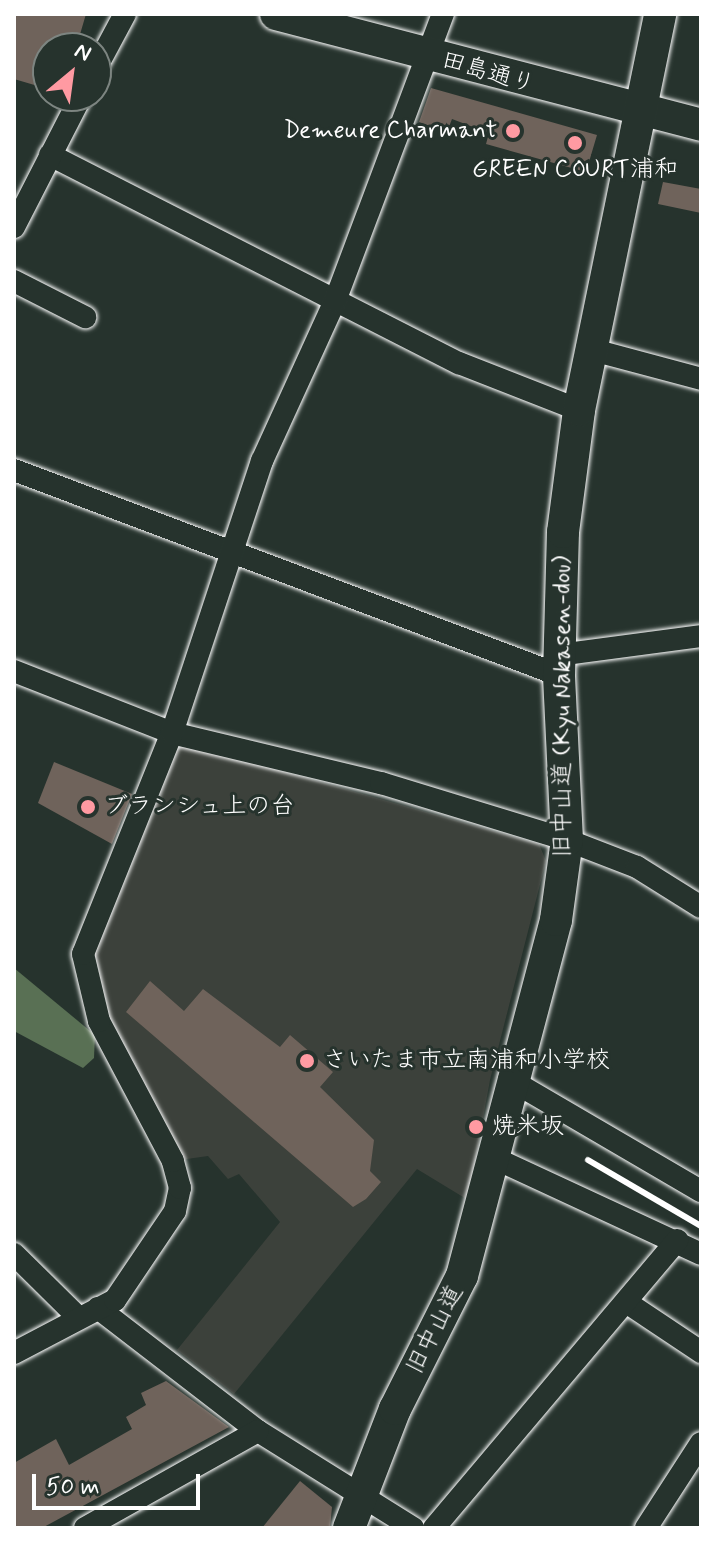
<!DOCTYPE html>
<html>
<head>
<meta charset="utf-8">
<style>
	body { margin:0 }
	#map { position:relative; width:715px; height:1542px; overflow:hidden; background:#26332d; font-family:Mynerve,"Klee One",sans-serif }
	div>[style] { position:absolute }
	.built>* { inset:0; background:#3c413b }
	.green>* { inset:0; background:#597054 }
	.building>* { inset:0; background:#6f635b }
	.roads { filter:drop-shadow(0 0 2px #fff) drop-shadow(0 0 2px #fff) }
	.street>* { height:22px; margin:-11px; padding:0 11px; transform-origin:11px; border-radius:11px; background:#26332d }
	.secondary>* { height:32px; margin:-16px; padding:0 16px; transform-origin:16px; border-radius:16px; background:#26332d }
	.rail>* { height:6px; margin:-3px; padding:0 3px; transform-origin:3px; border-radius:3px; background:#fff }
	.dots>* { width:22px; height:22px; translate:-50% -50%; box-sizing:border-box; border:4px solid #26332d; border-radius:50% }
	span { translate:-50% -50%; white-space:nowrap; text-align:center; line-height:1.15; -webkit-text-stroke:6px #26332d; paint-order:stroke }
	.street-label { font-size:24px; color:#fff }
	.poi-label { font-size:24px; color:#fff }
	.right { translate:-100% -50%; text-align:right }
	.left { translate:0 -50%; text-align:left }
	.frame { position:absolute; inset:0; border:16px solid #fff; pointer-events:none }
	.north { position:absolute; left:32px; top:32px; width:80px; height:80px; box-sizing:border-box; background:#26332d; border:2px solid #7d8581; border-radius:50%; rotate:29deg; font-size:22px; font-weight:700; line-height:32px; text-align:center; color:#fff }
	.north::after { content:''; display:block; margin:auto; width:28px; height:36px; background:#ff9aa2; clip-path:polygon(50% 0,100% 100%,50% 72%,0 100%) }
	.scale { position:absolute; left:32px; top:1474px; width:168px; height:36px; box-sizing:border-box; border:4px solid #fff; border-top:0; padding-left:10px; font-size:24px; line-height:28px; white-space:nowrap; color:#fff; -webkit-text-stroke:6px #26332d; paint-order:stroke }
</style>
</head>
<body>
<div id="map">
	<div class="built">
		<div style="clip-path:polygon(186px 744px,539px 844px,546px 861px,490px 1080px,468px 1200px,417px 1169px,234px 1394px,177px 1350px,280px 1222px,239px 1174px,228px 1179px,208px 1156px,173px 1161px,99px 1021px,83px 954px,174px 751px)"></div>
	</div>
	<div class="green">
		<div style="clip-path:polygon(14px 968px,95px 1035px,94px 1058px,83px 1068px,14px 1031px)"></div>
	</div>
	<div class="building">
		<div style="clip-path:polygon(14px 14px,86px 14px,76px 48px,48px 48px,48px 89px,14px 79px)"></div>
		<div style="clip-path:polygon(431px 88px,597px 135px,586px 172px,486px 144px,489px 133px,452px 119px,447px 132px,419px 122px)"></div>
		<div style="clip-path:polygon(663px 182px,701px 189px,701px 213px,658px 204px)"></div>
		<div style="clip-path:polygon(54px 762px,132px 794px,112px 844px,38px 803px)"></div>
		<div style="clip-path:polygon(150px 981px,184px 1011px,203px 989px,280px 1047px,290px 1035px,333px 1072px,320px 1087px,374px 1140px,370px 1171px,381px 1182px,366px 1199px,353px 1207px,126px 1012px)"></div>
		<div style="clip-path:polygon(166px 1381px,229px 1427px,42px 1528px,14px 1528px,14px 1463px,56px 1439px,69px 1465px,132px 1429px,126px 1417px,146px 1405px,141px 1393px)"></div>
		<div style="clip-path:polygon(300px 1481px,332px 1507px,330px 1528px,262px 1528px)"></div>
	</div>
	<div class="roads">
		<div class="street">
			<div style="left:96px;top:68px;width:61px;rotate:-61.8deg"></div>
			<div style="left:50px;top:155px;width:459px;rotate:27deg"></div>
			<div style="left:459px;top:363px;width:129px;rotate:21.4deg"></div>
			<div style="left:14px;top:227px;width:147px;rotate:-62.9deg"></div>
			<div style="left:14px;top:281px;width:80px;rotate:26.9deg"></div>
			<div style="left:593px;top:350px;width:112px;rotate:15deg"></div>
			<div style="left:14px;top:470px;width:582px;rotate:20.61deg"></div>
			<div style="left:559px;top:655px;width:143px;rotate:-7.6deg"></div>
			<div style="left:14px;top:671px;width:170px;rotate:21.4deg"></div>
			<div style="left:172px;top:733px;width:215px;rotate:13.5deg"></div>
			<div style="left:381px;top:783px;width:195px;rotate:17deg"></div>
			<div style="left:567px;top:840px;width:75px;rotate:21.1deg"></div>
			<div style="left:637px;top:867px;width:75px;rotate:32deg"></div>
			<div style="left:509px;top:1079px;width:222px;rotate:30.3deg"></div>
			<div style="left:492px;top:1157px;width:230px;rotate:24.9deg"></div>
			<div style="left:14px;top:1254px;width:91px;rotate:44.6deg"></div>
			<div style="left:629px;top:1304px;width:87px;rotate:33.7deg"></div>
			<div style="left:98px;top:1308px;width:202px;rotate:37.6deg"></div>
			<div style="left:258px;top:1431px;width:183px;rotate:32deg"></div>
			<div style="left:14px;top:1353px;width:114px;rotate:-27.7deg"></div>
			<div style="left:115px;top:1300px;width:107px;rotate:-56deg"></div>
			<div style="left:175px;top:1211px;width:24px;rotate:-78deg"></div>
			<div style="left:180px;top:1188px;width:28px;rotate:-105deg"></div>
			<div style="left:173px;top:1161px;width:158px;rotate:-117.9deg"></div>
			<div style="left:99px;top:1021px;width:69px;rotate:-103.4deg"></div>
			<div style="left:83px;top:954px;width:238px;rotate:-68.1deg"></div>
			<div style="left:172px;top:733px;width:287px;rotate:-71.7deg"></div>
			<div style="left:262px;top:461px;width:176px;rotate:-65.5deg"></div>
			<div style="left:335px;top:301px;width:307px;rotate:-69.4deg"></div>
			<div style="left:85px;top:1528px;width:198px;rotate:-29.3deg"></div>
			<div style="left:434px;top:1528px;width:377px;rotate:-49.8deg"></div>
			<div style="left:646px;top:1528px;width:101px;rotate:-57.1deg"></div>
		</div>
		<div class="secondary">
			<div style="left:276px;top:14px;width:439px;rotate:14.6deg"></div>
			<div style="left:349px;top:1528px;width:128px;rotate:-68.9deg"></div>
			<div style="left:395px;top:1409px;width:149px;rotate:-63.3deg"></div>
			<div style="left:462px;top:1276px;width:368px;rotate:-75.2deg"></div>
			<div style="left:556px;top:920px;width:81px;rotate:-82.2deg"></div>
			<div style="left:567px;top:840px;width:165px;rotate:-92.8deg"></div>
			<div style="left:559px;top:675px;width:143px;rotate:-88.4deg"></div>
			<div style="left:563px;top:532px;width:123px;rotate:-82.5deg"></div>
			<div style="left:579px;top:410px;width:404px;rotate:-78.4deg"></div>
		</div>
	</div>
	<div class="rail">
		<div style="left:588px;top:1160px;width:131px;rotate:30.3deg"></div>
	</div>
	<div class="dots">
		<div style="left:513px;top:131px;background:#ff9aa2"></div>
		<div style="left:575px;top:143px;background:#ff9aa2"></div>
		<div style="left:88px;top:807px;background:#ff9aa2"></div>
		<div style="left:307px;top:1061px;background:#ff9aa2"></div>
		<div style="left:476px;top:1127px;background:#ff9aa2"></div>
	</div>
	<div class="street-label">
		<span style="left:488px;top:73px;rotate:16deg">田島通り</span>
		<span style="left:563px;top:707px;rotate:-90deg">旧中山道 (Kyu Nakasen-dou)</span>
		<span style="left:435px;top:1330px;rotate:-63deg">旧中山道</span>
	</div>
	<div class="poi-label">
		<span class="right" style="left:497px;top:131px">Demeure Charmant</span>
		<span style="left:575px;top:170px">GREEN COURT浦和</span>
		<span class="left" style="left:104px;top:807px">ブランシュ上の台</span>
		<span class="left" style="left:323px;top:1061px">さいたま市立南浦和小学校</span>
		<span class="left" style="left:492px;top:1127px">焼米坂</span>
	</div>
	<div class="frame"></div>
	<div class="north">N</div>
	<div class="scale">50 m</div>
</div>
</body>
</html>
